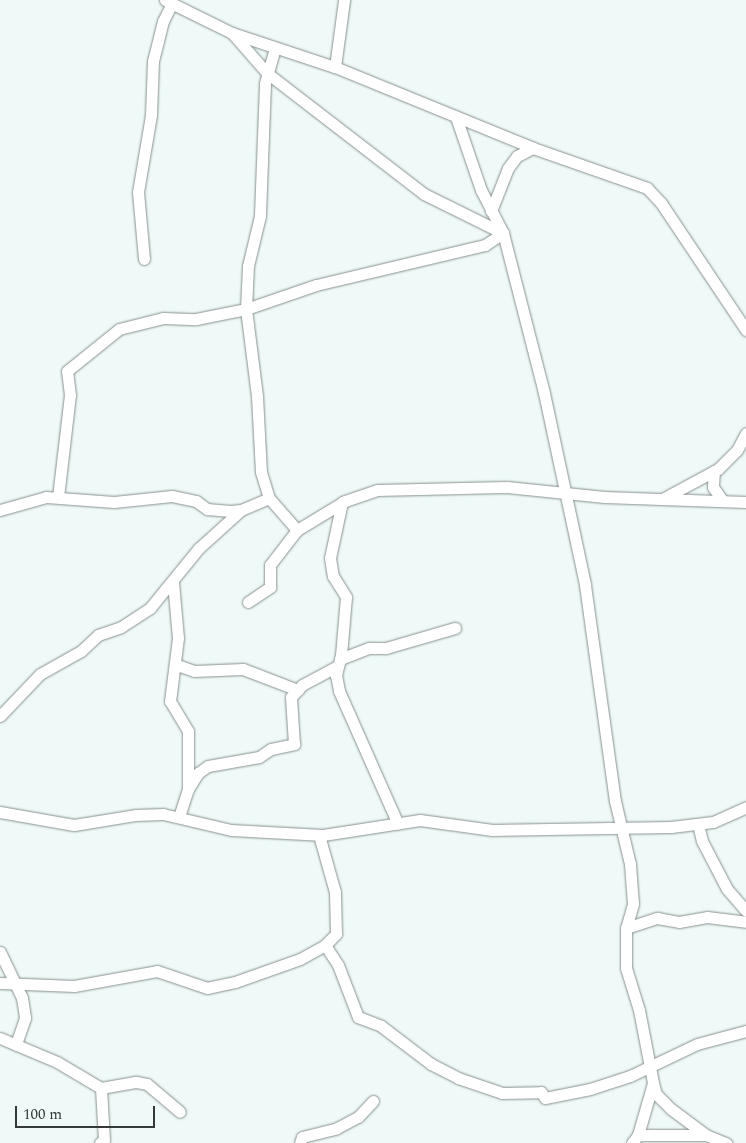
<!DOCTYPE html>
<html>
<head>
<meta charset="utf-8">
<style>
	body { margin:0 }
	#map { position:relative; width:746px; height:1143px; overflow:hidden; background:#effaf8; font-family:Spectral,serif }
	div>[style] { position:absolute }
	.roads { filter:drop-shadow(0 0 1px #868f8e) drop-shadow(0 0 1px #868f8e) }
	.street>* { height:11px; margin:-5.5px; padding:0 5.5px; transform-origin:5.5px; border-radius:5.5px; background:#fff }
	span { translate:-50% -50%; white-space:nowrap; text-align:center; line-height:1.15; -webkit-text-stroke:5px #effaf8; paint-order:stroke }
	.scale { position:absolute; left:15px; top:1106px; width:140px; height:22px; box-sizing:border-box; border:2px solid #353938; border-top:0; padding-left:6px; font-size:15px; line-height:18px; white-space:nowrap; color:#353938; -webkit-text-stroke:4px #effaf8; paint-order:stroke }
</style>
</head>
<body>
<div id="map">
	<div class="roads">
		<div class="street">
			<div style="left:165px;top:0;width:75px;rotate:26.2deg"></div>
			<div style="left:232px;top:33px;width:108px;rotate:18.3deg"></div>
			<div style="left:335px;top:67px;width:214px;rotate:22.2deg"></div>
			<div style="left:533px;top:148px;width:121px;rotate:19.3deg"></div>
			<div style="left:647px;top:188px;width:21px;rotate:47deg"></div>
			<div style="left:661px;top:203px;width:153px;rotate:56.2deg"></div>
			<div style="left:232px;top:33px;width:53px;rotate:48.8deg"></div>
			<div style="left:267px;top:73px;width:198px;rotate:37.6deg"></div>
			<div style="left:424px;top:194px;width:88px;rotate:26.3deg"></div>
			<div style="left:503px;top:233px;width:165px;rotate:75.6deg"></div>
			<div style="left:544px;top:393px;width:196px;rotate:77.9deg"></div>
			<div style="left:585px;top:585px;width:218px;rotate:82.1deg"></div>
			<div style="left:615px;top:801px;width:65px;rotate:76.6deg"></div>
			<div style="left:630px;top:864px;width:40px;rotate:85.7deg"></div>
			<div style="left:633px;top:904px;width:25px;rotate:106deg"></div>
			<div style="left:626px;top:928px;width:40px;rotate:90deg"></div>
			<div style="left:626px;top:968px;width:44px;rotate:72.8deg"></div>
			<div style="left:639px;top:1010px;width:74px;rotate:79.1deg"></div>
			<div style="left:653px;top:1083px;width:54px;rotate:106.1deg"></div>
			<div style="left:638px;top:1135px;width:10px;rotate:127deg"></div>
			<div style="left:275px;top:48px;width:37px;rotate:106deg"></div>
			<div style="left:265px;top:84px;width:132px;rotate:92.2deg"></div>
			<div style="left:260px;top:216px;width:51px;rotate:103.5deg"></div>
			<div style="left:248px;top:266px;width:43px;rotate:92.7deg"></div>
			<div style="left:246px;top:309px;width:88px;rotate:82.8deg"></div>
			<div style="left:257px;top:396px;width:76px;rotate:87deg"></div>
			<div style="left:261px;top:472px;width:27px;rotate:73deg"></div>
			<div style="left:269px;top:498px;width:43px;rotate:48.8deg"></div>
			<div style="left:335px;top:67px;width:68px;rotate:-82.3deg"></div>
			<div style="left:491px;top:211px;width:46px;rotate:-68.4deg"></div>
			<div style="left:508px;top:168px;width:15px;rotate:-53deg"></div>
			<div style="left:517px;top:156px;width:18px;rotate:-27deg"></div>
			<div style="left:144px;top:259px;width:67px;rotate:-95.1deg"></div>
			<div style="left:138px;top:192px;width:78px;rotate:-80.4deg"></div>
			<div style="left:151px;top:115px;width:54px;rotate:-87.9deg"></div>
			<div style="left:153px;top:61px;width:41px;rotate:-76deg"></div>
			<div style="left:163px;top:21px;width:20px;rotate:-63deg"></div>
			<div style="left:714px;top:471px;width:16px;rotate:94deg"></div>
			<div style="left:713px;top:487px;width:16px;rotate:55deg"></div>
			<div style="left:58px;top:497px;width:103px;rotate:-83.3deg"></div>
			<div style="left:70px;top:395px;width:24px;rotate:-97deg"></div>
			<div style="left:67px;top:371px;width:67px;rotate:-38.9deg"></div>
			<div style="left:119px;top:329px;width:45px;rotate:-14deg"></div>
			<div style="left:163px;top:318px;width:33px;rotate:2deg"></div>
			<div style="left:196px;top:319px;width:51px;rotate:-11.3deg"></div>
			<div style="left:246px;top:309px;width:74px;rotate:-18.9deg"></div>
			<div style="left:316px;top:285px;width:174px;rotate:-13.3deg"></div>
			<div style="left:485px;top:245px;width:22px;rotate:-34deg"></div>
			<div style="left:503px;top:233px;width:48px;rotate:-117.1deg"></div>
			<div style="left:481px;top:190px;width:77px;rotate:-108.9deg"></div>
			<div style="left:664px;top:498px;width:61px;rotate:-28.2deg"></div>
			<div style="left:718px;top:469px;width:27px;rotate:-45deg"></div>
			<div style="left:737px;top:450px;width:19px;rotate:-62deg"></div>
			<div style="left:342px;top:502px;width:57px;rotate:102.1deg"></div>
			<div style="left:330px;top:558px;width:18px;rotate:81deg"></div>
			<div style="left:333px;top:576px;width:25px;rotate:58deg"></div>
			<div style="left:346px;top:597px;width:58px;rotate:94.9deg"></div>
			<div style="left:341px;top:655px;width:21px;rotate:104deg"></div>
			<div style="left:336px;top:675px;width:16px;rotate:79deg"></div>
			<div style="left:339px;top:691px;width:145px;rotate:66.1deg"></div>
			<div style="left:0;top:510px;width:48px;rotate:-15.8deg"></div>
			<div style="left:46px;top:497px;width:68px;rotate:4.2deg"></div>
			<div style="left:114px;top:502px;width:58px;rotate:-5.9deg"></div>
			<div style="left:172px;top:496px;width:25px;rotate:12deg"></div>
			<div style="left:196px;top:501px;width:14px;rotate:36deg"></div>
			<div style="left:207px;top:509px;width:23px;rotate:5deg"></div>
			<div style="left:230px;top:511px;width:11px;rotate:-5deg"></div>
			<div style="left:241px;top:510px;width:30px;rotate:-23deg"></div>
			<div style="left:173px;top:582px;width:56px;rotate:84.9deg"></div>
			<div style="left:178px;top:638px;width:64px;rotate:97.2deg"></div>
			<div style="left:170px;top:701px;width:35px;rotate:59deg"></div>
			<div style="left:188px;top:731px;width:58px;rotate:90deg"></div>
			<div style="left:188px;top:789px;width:29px;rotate:108deg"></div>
			<div style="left:248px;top:602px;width:27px;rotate:-34deg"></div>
			<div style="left:270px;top:587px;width:22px;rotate:-90deg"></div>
			<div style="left:270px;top:565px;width:44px;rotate:-52.4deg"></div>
			<div style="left:297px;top:530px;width:56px;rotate:-31.1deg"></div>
			<div style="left:345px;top:501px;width:34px;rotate:-19deg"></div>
			<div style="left:377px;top:490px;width:130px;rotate:-1.3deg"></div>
			<div style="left:507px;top:487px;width:98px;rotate:5.9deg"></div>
			<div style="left:604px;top:497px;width:142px;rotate:2deg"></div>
			<div style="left:340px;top:659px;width:31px;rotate:-21deg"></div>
			<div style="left:369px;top:648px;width:17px"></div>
			<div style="left:386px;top:648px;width:72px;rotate:-16.2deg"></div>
			<div style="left:177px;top:665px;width:18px;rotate:19deg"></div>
			<div style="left:194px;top:671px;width:49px;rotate:-2.3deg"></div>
			<div style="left:243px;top:669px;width:59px;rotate:20.9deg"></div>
			<div style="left:0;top:716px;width:58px;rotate:-46.4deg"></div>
			<div style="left:40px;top:674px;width:47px;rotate:-29.3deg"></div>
			<div style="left:81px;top:651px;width:23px;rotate:-43deg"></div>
			<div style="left:98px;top:635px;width:24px;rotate:-19deg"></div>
			<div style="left:121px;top:627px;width:35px;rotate:-33deg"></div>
			<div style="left:150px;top:608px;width:77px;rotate:-50.8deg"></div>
			<div style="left:199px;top:548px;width:57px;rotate:-42.1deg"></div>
			<div style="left:188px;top:789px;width:19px;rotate:-58deg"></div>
			<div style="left:198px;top:773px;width:12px;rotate:-35deg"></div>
			<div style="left:208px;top:766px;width:52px;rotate:-10deg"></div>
			<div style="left:259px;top:757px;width:14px;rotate:-34deg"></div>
			<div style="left:271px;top:749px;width:24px;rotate:-12deg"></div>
			<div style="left:294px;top:744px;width:47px;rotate:-93.7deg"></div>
			<div style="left:291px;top:697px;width:16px;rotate:-47deg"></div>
			<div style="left:302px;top:685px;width:40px;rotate:-28deg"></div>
			<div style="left:0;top:812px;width:75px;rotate:10deg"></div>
			<div style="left:74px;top:825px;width:63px;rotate:-9.2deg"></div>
			<div style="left:136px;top:815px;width:27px;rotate:-2deg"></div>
			<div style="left:163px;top:814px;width:70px;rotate:13.2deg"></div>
			<div style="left:231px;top:830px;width:92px;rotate:3.1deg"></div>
			<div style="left:323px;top:835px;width:98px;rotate:-8.8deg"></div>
			<div style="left:420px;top:820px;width:73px;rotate:7.9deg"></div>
			<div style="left:492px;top:830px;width:179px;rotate:-1deg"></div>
			<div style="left:671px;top:827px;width:42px;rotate:-6.8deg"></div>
			<div style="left:713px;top:822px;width:36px;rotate:-24deg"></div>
			<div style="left:698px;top:824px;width:17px;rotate:77deg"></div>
			<div style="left:702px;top:841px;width:54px;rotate:62.5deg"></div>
			<div style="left:727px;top:889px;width:29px;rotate:49deg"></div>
			<div style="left:626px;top:928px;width:33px;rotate:-18deg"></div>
			<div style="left:657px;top:918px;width:22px;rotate:10deg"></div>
			<div style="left:679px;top:922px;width:28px;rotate:-10deg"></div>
			<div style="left:707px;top:917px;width:39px;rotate:7deg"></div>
			<div style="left:325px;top:945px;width:24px;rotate:57deg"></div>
			<div style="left:338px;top:965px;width:56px;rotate:69deg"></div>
			<div style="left:358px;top:1017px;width:25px;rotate:21deg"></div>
			<div style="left:381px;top:1026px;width:63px;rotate:37.2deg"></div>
			<div style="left:431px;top:1064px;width:30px;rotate:27deg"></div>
			<div style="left:458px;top:1078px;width:46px;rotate:18.8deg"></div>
			<div style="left:502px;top:1093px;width:39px;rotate:-1deg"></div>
			<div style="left:541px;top:1092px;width:7px;rotate:56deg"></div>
			<div style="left:545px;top:1098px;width:46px;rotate:-11.3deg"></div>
			<div style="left:590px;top:1089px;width:42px;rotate:-18deg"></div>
			<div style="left:630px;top:1076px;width:74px;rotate:-25.5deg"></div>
			<div style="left:697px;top:1044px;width:51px;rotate:-14.9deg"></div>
			<div style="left:0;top:952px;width:51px;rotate:64.4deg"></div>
			<div style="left:22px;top:998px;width:20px;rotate:81deg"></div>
			<div style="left:25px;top:1018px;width:28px;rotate:109deg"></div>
			<div style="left:0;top:983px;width:74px;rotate:2.3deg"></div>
			<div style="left:74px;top:986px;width:84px;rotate:-10.2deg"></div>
			<div style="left:157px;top:971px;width:53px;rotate:18.8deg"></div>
			<div style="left:207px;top:988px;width:29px;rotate:-12deg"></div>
			<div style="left:235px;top:982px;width:69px;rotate:-19.5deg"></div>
			<div style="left:300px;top:959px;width:29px;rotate:-29deg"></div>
			<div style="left:325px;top:945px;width:16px;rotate:-45deg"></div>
			<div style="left:336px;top:934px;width:42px;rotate:-91.4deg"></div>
			<div style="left:335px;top:892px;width:59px;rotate:-105.7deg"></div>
			<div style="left:0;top:1038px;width:62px;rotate:22.8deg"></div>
			<div style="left:57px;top:1062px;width:51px;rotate:30.6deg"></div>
			<div style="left:101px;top:1088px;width:36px;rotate:-10deg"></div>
			<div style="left:136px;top:1082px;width:11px;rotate:10deg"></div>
			<div style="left:147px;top:1084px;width:43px;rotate:40.3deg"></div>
			<div style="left:653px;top:1083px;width:11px;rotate:75deg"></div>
			<div style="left:656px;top:1094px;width:21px;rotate:45deg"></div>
			<div style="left:671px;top:1109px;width:44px;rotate:36.6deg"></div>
			<div style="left:706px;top:1135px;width:22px;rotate:22deg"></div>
			<div style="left:638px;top:1135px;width:68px"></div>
			<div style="left:100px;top:1143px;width:5px;rotate:-37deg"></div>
			<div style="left:104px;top:1140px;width:52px;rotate:-93.3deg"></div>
			<div style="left:300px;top:1143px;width:6px;rotate:-72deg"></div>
			<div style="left:302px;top:1137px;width:36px;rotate:-14deg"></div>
			<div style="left:337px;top:1128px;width:24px;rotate:-28deg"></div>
			<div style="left:358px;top:1117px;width:22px;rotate:-47deg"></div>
		</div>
	</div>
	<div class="scale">100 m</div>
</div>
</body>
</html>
